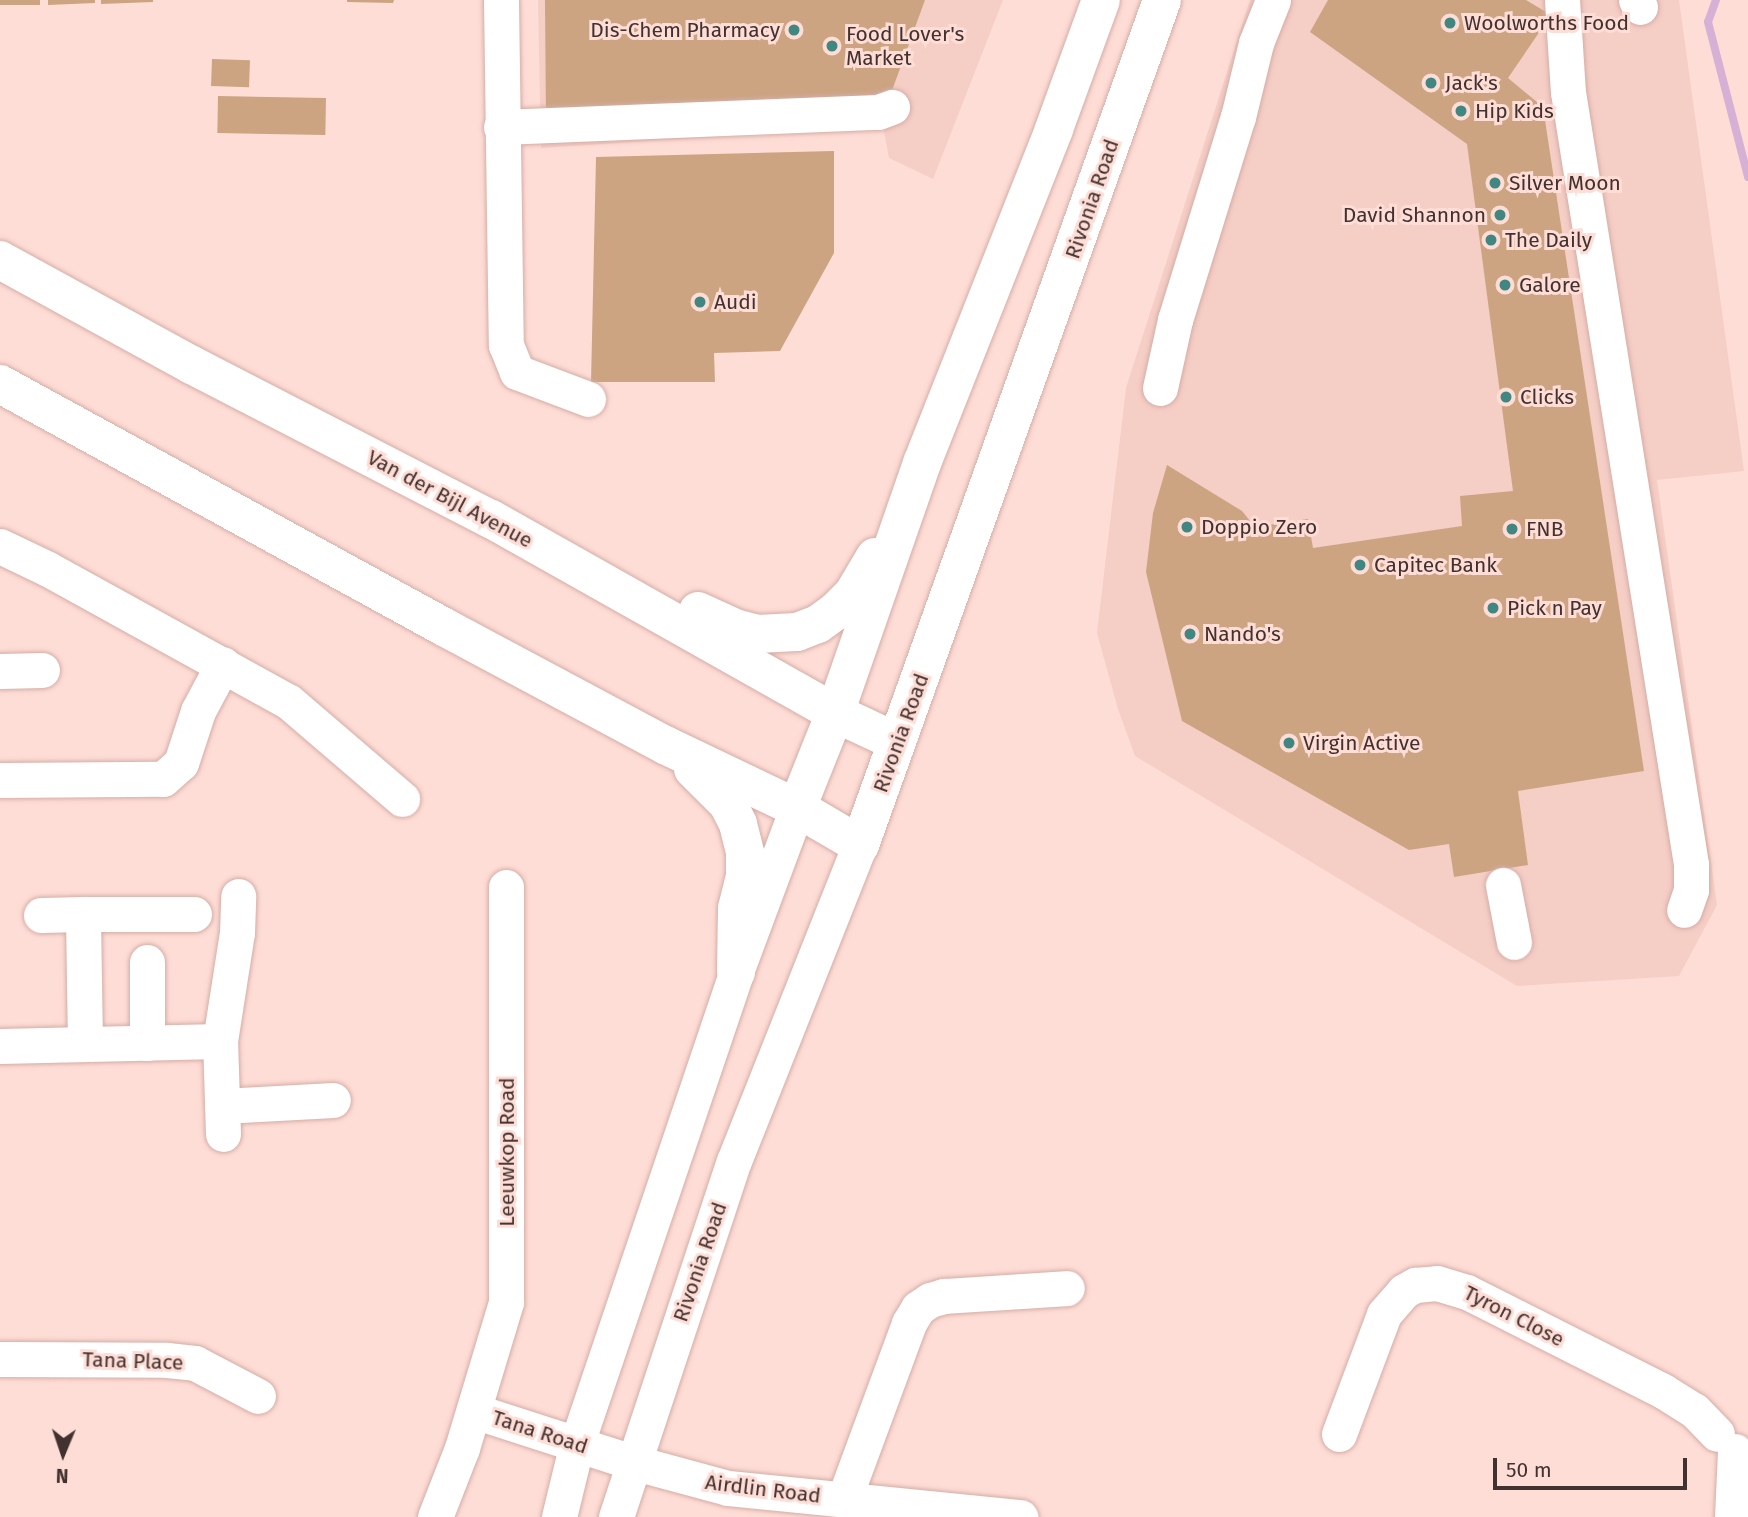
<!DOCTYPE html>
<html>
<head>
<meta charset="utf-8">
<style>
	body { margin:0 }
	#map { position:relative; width:1748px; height:1517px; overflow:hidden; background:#feddd6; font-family:"Fira Sans",sans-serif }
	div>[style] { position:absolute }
	.built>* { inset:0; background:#f5cec6 }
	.stream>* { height:8px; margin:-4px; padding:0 4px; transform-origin:4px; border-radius:4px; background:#d6b0d5 }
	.building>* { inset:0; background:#cca482; transform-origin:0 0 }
	.roads { filter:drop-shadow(0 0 2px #d5ada6) drop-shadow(0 0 2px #d5ada6) }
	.minor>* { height:35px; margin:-17.5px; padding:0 17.5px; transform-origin:17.5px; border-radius:17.5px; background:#fff }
	.major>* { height:38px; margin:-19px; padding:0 19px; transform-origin:19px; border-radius:19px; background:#fff }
	.dots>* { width:19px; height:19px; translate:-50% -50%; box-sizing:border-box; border:4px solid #feddd6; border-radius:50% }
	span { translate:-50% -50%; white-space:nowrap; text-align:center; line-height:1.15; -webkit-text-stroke:6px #feddd6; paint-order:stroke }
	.poi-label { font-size:21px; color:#42322f }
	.left { translate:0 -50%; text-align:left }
	.right { translate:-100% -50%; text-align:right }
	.street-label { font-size:21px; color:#42322f }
	.north { position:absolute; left:28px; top:1419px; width:70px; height:70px; -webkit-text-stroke:5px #feddd6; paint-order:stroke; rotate:182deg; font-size:19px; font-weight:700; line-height:28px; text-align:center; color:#42322f }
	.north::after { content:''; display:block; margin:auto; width:24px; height:32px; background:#42322f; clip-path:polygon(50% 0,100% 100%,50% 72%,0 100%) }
	.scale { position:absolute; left:1493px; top:1458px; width:194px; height:32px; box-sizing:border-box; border:4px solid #42322f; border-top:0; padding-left:9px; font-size:21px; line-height:24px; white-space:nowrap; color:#42322f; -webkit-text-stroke:5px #feddd6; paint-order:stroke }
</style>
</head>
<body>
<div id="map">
	<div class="built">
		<div style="clip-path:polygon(538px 0,1003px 0,933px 179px,889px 158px,883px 126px,541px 148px)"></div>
		<div style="clip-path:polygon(1250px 0,1679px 0,1744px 471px,1657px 480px,1717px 905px,1679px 976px,1517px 986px,1135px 756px,1118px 709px,1097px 633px,1126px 388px)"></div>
	</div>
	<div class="stream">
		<div style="left:1716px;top:0;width:23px;rotate:110deg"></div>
		<div style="left:1708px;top:22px;width:160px;rotate:75.5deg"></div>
	</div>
	<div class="building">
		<div style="left:0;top:0;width:40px;height:5px"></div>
		<div style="clip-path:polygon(48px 0,95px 0,95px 3px,48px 5px)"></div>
		<div style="clip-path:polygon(101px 0,153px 0,153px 2px,101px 4px)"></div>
		<div style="clip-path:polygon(347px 0,394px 0,393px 3px,347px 2px)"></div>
		<div style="clip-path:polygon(545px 0,925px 0,886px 107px,546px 120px)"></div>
		<div style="clip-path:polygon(1328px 0,1526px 0,1551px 15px,1508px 78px,1543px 107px,1644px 771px,1518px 791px,1528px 865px,1454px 877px,1449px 844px,1409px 850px,1182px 721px,1146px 572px,1153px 513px,1167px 465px,1242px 511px,1255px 527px,1308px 519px,1313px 548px,1462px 526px,1460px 496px,1513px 491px,1467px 144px,1310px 32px)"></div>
		<div style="left:212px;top:59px;width:38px;height:27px;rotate:2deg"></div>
		<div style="left:218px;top:96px;width:108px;height:37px;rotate:1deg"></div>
		<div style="clip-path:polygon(834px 151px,834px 253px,780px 351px,714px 353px,715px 382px,591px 382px,596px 157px)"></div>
	</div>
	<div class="roads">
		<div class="minor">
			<div style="left:501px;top:0;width:345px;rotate:89.2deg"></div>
			<div style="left:506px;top:345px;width:29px;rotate:68deg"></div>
			<div style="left:517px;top:372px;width:76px;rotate:20.8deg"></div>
			<div style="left:1562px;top:0;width:92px;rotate:86.3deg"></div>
			<div style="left:1568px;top:92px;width:782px;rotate:80.95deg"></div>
			<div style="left:1691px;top:864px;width:26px;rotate:90deg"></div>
			<div style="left:1691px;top:890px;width:21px;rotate:109deg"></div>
			<div style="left:1636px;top:0;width:8px;rotate:60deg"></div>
			<div style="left:501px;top:127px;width:377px;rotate:-2.3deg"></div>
			<div style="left:878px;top:112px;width:15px;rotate:-20deg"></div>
			<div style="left:1160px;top:388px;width:70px;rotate:-77.6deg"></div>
			<div style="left:1175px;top:320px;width:213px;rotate:-72.8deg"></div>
			<div style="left:1238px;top:117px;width:76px;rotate:-76.3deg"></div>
			<div style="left:1256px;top:43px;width:46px;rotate:-68.4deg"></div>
			<div style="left:0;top:546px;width:53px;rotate:25.6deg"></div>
			<div style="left:48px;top:569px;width:275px;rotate:28.9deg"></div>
			<div style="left:289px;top:702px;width:149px;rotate:40.6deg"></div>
			<div style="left:0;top:671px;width:42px;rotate:-1.4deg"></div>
			<div style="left:0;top:780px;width:163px;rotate:-0.4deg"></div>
			<div style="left:163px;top:779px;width:24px;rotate:-42deg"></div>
			<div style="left:181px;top:763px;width:55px;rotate:-71.9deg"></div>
			<div style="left:198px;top:711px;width:53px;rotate:-62deg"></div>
			<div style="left:1503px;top:885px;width:58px;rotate:79.1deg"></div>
			<div style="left:41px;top:915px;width:42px;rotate:-1.4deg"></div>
			<div style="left:147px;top:1043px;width:81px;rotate:-90deg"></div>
			<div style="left:85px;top:1044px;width:130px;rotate:-90.9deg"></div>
			<div style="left:83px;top:914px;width:111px"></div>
			<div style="left:0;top:1046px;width:220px;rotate:-1.3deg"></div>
			<div style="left:222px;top:1106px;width:111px;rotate:-3.1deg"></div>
			<div style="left:223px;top:1134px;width:93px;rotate:-91.8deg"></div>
			<div style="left:220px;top:1041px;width:109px;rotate:-81.1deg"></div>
			<div style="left:237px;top:933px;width:37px;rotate:-88deg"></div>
			<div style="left:0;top:1359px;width:167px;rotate:0.3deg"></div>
			<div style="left:167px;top:1360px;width:28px;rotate:6deg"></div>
			<div style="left:195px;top:1363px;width:71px;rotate:27.6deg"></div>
			<div style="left:474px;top:1411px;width:166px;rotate:17.9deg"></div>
			<div style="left:632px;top:1462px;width:99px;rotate:15.2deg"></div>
			<div style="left:728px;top:1488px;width:294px;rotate:5.7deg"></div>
			<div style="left:1339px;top:1434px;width:128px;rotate:-69.4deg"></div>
			<div style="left:1384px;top:1314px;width:30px;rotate:-49deg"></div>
			<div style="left:1404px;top:1291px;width:13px;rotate:-29deg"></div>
			<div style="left:1415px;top:1285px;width:22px;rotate:-5deg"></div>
			<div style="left:1437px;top:1283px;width:31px;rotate:17deg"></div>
			<div style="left:1467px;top:1292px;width:220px;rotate:26.8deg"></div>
			<div style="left:1663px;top:1391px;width:36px;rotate:32deg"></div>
			<div style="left:1694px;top:1410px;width:33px;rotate:46deg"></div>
			<div style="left:844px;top:1499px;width:188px;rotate:-69.7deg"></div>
			<div style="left:909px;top:1323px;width:17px;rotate:-59deg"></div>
			<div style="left:918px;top:1308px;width:14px;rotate:-34deg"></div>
			<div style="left:930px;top:1300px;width:15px;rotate:-16deg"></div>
			<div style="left:944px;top:1296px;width:123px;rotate:-3.7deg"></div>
			<div style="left:435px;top:1517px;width:74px;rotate:-68.6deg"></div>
			<div style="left:462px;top:1448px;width:152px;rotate:-73.2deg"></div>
			<div style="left:506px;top:1302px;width:415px;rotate:-90deg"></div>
			<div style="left:559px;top:1517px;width:76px;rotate:-76.3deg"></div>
			<div style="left:577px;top:1443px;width:497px;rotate:-71.3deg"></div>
			<div style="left:736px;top:972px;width:175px;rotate:-69.6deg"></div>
			<div style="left:616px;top:1517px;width:375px;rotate:-71.7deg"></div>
			<div style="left:734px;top:1161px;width:340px;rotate:-68.3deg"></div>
			<div style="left:1732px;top:1517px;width:66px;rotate:-87.4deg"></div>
		</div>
		<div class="major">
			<div style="left:0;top:260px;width:219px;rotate:28.7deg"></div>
			<div style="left:192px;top:365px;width:336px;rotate:27.3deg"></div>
			<div style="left:491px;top:519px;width:395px;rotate:29.4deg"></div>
			<div style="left:835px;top:713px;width:68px;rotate:25.1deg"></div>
			<div style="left:0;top:384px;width:506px;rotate:28.69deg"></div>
			<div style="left:444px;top:627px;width:251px;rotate:28.1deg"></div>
			<div style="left:665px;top:745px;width:146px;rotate:25.5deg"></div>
			<div style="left:797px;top:808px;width:73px;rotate:30.4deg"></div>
			<div style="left:860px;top:845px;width:897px;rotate:-70.33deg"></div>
			<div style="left:698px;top:611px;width:41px;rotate:24.7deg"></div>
			<div style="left:735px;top:628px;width:23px;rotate:15deg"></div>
			<div style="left:757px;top:634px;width:40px;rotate:-2.9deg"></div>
			<div style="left:797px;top:632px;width:22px;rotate:-21deg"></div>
			<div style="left:818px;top:624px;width:24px;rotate:-36deg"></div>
			<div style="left:837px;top:610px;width:23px;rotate:-45deg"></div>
			<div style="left:853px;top:594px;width:43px;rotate:-59.3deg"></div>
			<div style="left:693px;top:769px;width:49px;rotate:45deg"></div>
			<div style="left:728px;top:804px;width:22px;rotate:63deg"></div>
			<div style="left:738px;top:824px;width:30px;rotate:76deg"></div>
			<div style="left:745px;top:853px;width:23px;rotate:90deg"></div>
			<div style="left:745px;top:876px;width:33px;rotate:104deg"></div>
			<div style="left:737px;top:908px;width:64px;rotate:90.9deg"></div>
			<div style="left:797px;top:808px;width:102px;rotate:-68.2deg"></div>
			<div style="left:835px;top:713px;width:265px;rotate:-70.8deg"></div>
			<div style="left:922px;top:463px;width:359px;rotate:-68.4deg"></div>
			<div style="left:1054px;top:129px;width:137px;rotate:-70deg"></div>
		</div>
	</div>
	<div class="dots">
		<div style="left:1450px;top:23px;background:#418781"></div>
		<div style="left:794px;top:30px;background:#418781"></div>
		<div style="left:832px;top:46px;background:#418781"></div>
		<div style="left:1431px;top:83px;background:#418781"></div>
		<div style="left:1461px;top:111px;background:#418781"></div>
		<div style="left:1495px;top:183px;background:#418781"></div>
		<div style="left:1500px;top:215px;background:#418781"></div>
		<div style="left:1491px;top:240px;background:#418781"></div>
		<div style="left:1505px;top:285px;background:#418781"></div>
		<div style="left:700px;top:302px;background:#418781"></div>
		<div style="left:1506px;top:397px;background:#418781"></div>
		<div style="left:1187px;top:527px;background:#418781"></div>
		<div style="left:1512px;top:529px;background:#418781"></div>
		<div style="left:1360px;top:565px;background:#418781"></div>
		<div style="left:1493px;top:608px;background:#418781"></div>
		<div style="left:1190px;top:634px;background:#418781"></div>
		<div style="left:1289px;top:743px;background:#418781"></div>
	</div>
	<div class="poi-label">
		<span class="left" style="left:1464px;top:23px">Woolworths Food</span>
		<span class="right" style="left:780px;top:30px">Dis-Chem Pharmacy</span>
		<span class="left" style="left:846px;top:46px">Food Lover's<br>Market</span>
		<span class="left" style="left:1445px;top:83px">Jack's</span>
		<span class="left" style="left:1475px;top:111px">Hip Kids</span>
		<span class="left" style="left:1509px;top:183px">Silver Moon</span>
		<span class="right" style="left:1486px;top:215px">David Shannon</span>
		<span class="left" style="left:1505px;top:240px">The Daily</span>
		<span class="left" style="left:1519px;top:285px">Galore</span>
		<span class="left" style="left:714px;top:302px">Audi</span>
		<span class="left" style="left:1520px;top:397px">Clicks</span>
		<span class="left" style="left:1201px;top:527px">Doppio Zero</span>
		<span class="left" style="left:1526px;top:529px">FNB</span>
		<span class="left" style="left:1374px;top:565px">Capitec Bank</span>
		<span class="left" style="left:1507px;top:608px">Pick n Pay</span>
		<span class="left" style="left:1204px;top:634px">Nando's</span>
		<span class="left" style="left:1303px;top:743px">Virgin Active</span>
	</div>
	<div class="street-label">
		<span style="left:1092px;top:199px;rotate:-71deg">Rivonia Road</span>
		<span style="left:450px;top:499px;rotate:28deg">Van der Bijl Avenue</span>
		<span style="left:901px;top:733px;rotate:-70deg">Rivonia Road</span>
		<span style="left:507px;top:1152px;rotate:-90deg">Leeuwkop Road</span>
		<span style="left:700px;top:1262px;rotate:-71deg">Rivonia Road</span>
		<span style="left:1514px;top:1316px;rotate:27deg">Tyron Close</span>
		<span style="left:133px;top:1361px;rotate:2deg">Tana Place</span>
		<span style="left:540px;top:1432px;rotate:18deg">Tana Road</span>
		<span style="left:763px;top:1489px;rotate:7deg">Airdlin Road</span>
	</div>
	<div class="north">N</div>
	<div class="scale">50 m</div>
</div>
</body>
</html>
